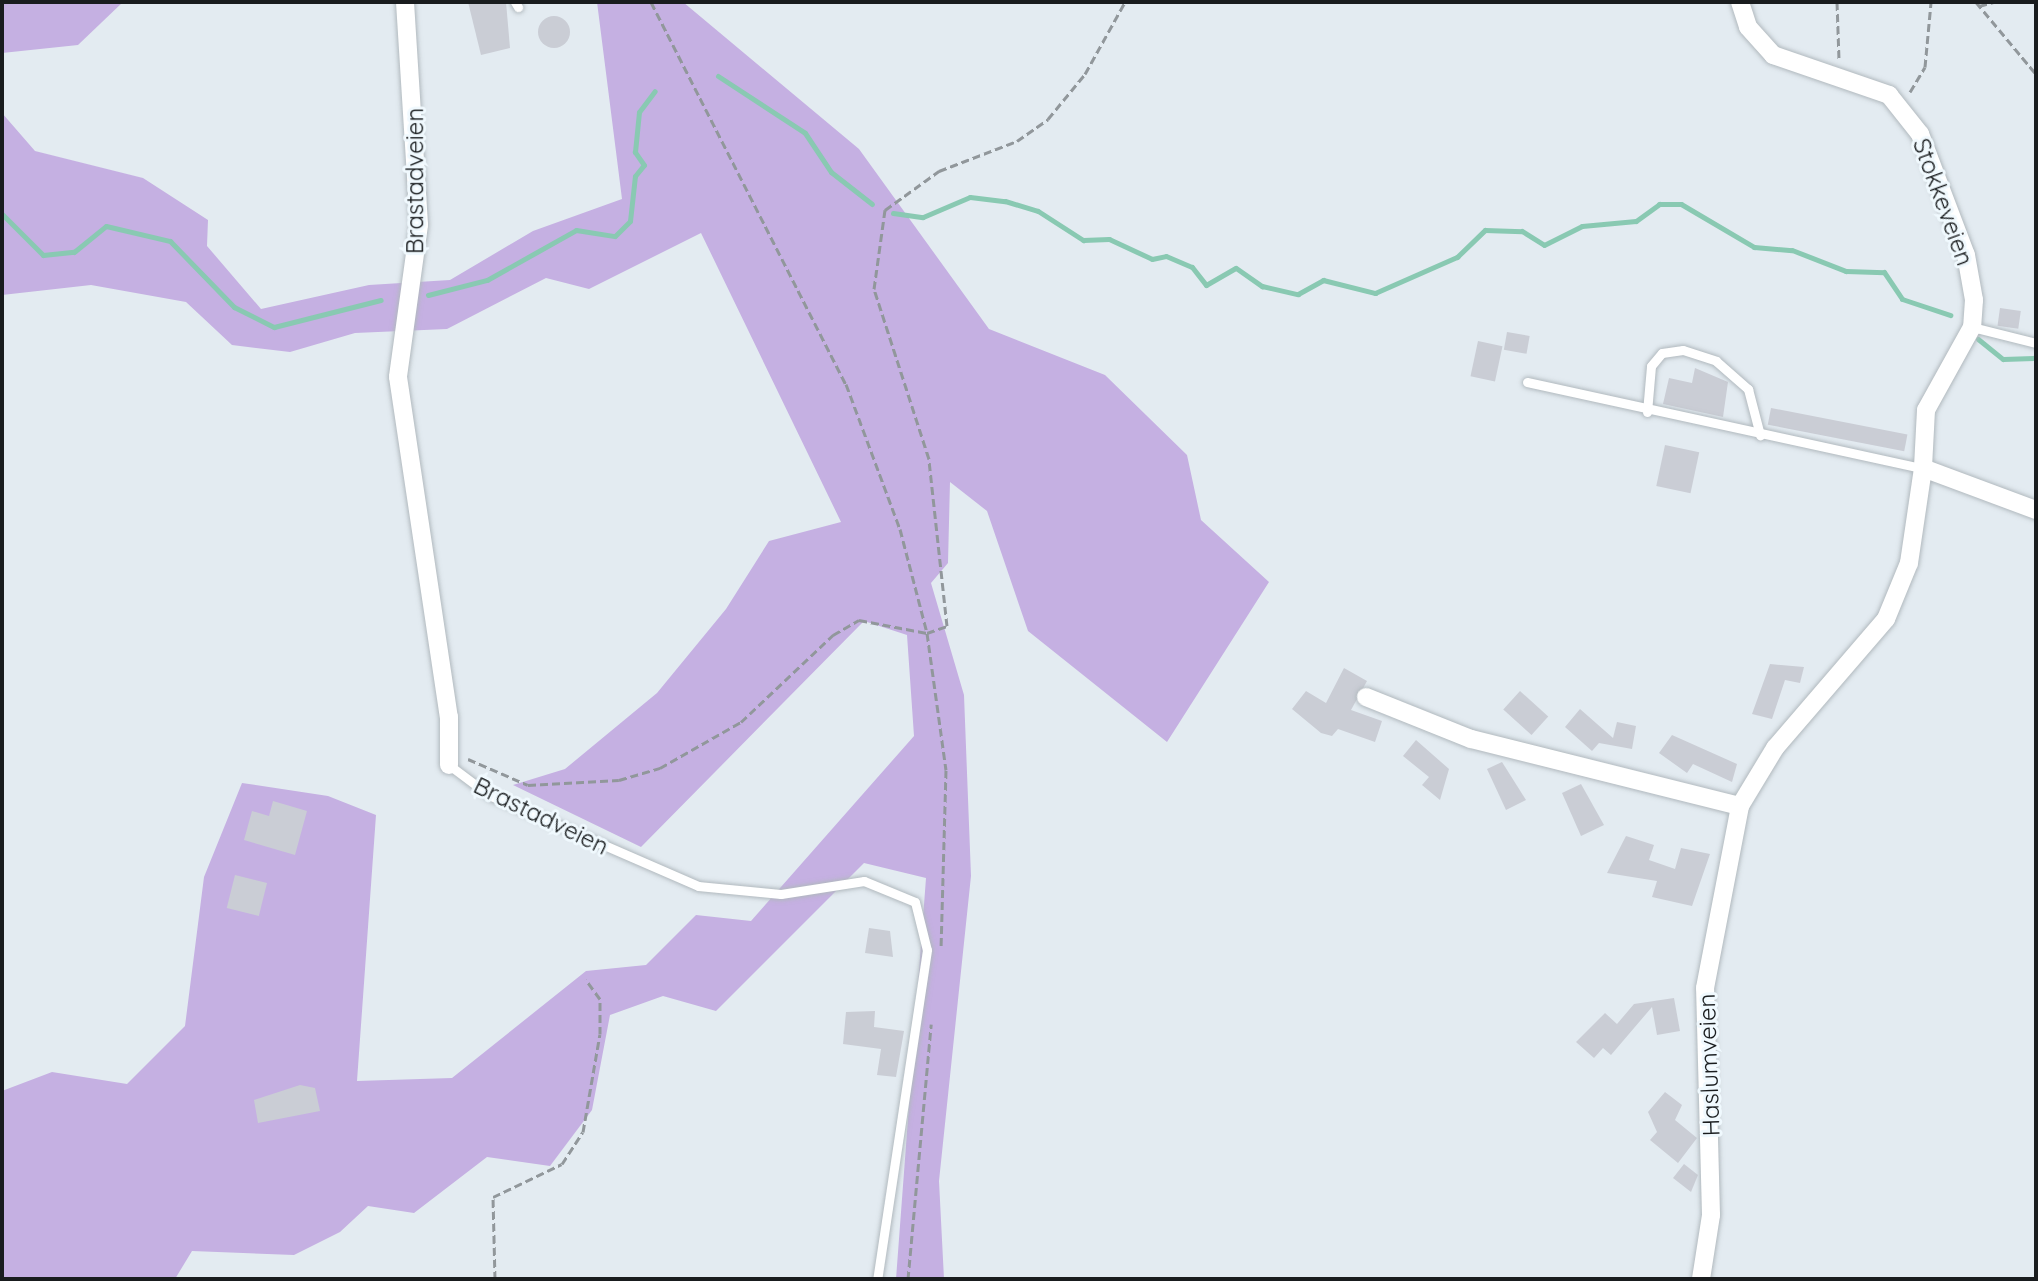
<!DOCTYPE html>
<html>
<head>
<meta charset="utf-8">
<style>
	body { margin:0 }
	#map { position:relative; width:2038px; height:1281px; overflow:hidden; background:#e3ebf1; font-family:Quicksand,sans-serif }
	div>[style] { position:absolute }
	.forest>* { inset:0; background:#c5b0e2 }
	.stream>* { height:5px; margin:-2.5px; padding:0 2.5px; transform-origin:2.5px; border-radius:2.5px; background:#89c9b2 }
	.building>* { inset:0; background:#cacdd5; transform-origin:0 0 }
	.round { border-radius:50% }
	.path>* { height:3px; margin-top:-1.5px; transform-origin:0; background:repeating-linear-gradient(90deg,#91979b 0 8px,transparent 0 12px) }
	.roads { filter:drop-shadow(0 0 2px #b1b9be) drop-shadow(0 0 2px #b1b9be) }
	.service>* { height:9px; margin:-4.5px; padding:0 4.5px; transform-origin:4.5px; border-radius:4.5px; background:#fff }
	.minor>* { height:18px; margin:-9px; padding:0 9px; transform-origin:9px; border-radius:9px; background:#fff }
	span { translate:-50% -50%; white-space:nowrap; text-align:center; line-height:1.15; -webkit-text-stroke:6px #f0f9fe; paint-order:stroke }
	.street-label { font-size:24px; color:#191c1e }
	.frame { position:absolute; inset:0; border:4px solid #191c1e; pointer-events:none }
</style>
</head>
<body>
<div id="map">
	<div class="forest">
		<div style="clip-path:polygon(2px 2px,123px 2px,78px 45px,2px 53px)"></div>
		<div style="clip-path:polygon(597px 2px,683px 2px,859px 149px,989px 329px,1105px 375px,1187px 455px,1201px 520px,1269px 582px,1167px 742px,1028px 631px,987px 511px,950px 482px,948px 563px,931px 583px,964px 695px,971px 876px,939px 1181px,944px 1279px,896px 1279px,926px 878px,864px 863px,716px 1011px,663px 996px,610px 1015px,592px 1110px,550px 1166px,487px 1157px,414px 1213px,368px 1206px,340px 1232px,294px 1255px,192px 1251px,175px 1279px,2px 1279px,2px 1091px,52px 1072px,127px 1084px,185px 1026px,204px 877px,242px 783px,328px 796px,376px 815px,357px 1081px,452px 1078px,586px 971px,646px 965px,696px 915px,751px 921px,914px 736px,907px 635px,864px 621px,641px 847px,513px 785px,565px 769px,657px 693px,726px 609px,769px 541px,841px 522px,701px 233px,589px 289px,546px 278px,447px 329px,355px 333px,290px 352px,232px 345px,186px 302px,91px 285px,2px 295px,2px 113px,35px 151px,143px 178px,208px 220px,207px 246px,261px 309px,369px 285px,450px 280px,533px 231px,622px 199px)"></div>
	</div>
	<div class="stream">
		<div style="left:718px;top:76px;width:104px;rotate:33.2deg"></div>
		<div style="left:805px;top:133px;width:47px;rotate:56.3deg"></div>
		<div style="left:831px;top:172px;width:52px;rotate:38deg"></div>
		<div style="left:893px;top:213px;width:30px;rotate:8deg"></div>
		<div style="left:923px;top:217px;width:51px;rotate:-23.1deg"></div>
		<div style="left:970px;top:197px;width:35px;rotate:7deg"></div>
		<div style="left:1005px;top:201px;width:34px;rotate:17deg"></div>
		<div style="left:1038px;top:211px;width:54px;rotate:32.8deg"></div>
		<div style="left:1083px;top:240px;width:26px;rotate:-2deg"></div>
		<div style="left:1109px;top:239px;width:47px;rotate:24.9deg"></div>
		<div style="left:1152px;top:259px;width:14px;rotate:-12deg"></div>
		<div style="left:1166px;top:256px;width:28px;rotate:23deg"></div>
		<div style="left:1192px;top:267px;width:23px;rotate:52deg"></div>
		<div style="left:1206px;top:285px;width:34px;rotate:-30deg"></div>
		<div style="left:1236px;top:268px;width:32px;rotate:35deg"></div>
		<div style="left:1262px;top:286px;width:37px;rotate:13deg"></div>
		<div style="left:1298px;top:294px;width:29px;rotate:-29deg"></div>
		<div style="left:1323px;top:280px;width:54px;rotate:14deg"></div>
		<div style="left:1375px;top:293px;width:90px;rotate:-23.7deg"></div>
		<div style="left:1457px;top:257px;width:39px;rotate:-44deg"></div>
		<div style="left:1485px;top:230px;width:37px;rotate:2deg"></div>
		<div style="left:1522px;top:231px;width:26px;rotate:32deg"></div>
		<div style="left:1544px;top:245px;width:42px;rotate:-26.6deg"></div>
		<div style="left:1582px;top:226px;width:54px;rotate:-5.3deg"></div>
		<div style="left:1636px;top:221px;width:29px;rotate:-36deg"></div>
		<div style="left:1659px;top:204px;width:22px"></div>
		<div style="left:1681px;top:204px;width:85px;rotate:30.5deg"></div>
		<div style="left:1754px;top:247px;width:38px;rotate:5deg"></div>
		<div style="left:1792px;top:250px;width:58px;rotate:21.3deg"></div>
		<div style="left:1846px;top:271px;width:38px;rotate:2deg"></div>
		<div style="left:1884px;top:272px;width:32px;rotate:56deg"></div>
		<div style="left:1902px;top:299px;width:51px;rotate:18.4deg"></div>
		<div style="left:2px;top:214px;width:58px;rotate:45deg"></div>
		<div style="left:43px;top:255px;width:31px;rotate:-6deg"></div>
		<div style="left:74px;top:252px;width:41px;rotate:-39.1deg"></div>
		<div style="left:106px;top:226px;width:66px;rotate:13.2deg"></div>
		<div style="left:170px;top:241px;width:92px;rotate:45.9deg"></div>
		<div style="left:234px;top:307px;width:45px;rotate:26.6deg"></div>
		<div style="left:274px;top:327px;width:110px;rotate:-14.2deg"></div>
		<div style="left:428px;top:295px;width:61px;rotate:-14.3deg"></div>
		<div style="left:487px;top:280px;width:102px;rotate:-29.3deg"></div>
		<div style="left:576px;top:230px;width:39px;rotate:9deg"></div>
		<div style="left:615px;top:236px;width:21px;rotate:-45deg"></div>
		<div style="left:630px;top:221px;width:45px;rotate:-83.7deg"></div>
		<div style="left:635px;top:176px;width:14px;rotate:-51deg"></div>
		<div style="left:644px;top:165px;width:16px;rotate:-125deg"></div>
		<div style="left:635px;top:152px;width:40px;rotate:-84.3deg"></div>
		<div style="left:639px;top:112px;width:26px;rotate:-53deg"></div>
		<div style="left:1978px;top:339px;width:32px;rotate:39deg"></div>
		<div style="left:2003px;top:359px;width:33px;rotate:-2deg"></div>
	</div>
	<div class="building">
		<div style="clip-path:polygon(468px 2px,506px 2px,510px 48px,481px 55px)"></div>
		<div class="round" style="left:538px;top:16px;width:32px;height:32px"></div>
		<div style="left:2000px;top:308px;width:21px;height:18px;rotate:8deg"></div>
		<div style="left:1507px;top:332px;width:23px;height:18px;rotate:10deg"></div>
		<div style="left:1478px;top:341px;width:25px;height:36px;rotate:12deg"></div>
		<div style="clip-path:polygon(1695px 368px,1728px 382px,1723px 417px,1663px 404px,1669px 378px,1692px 383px)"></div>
		<div style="left:1771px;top:408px;width:139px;height:17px;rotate:11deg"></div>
		<div style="left:1665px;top:445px;width:35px;height:42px;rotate:12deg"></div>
		<div style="clip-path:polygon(1770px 664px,1804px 667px,1800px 683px,1785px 680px,1772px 719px,1752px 714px)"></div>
		<div style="clip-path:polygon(1344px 668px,1367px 681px,1351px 710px,1382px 721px,1375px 742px,1338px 729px,1332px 736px,1321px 733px,1292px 709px,1306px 691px,1326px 703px)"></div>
		<div style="left:1520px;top:691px;width:38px;height:25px;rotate:42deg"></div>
		<div style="clip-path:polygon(1580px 709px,1613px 738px,1617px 722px,1636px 726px,1632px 749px,1599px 743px,1592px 751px,1565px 727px)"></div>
		<div style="clip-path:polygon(1672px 735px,1737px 764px,1732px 782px,1693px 764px,1687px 773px,1659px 753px)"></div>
		<div style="clip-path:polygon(1416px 740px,1449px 769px,1440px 800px,1422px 785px,1429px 777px,1403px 756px)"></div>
		<div style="clip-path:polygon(1502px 762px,1526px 800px,1506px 810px,1487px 769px)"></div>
		<div style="clip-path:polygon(1581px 784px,1604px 825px,1581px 836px,1562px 793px)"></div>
		<div style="clip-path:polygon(273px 801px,307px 811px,295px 855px,244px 840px,252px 811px,269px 816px)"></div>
		<div style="clip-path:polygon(1626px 836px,1654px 845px,1649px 860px,1675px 869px,1681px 848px,1710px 854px,1692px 906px,1652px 897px,1657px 881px,1607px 873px)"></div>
		<div style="left:235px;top:875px;width:33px;height:34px;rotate:14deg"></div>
		<div style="clip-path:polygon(869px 928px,890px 931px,893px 957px,865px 953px)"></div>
		<div style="clip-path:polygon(1674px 998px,1680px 1031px,1657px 1035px,1652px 1007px,1611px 1055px,1603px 1048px,1594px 1058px,1576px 1042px,1605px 1013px,1617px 1024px,1634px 1004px)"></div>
		<div style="clip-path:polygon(875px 1011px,874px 1027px,904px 1031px,896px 1077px,877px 1075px,881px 1049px,843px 1044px,846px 1012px)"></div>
		<div style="clip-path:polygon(300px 1085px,315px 1088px,320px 1111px,258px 1123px,254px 1100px)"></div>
		<div style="clip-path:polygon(1665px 1092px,1682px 1105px,1675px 1120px,1697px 1138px,1678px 1163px,1650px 1140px,1657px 1132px,1648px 1112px)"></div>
		<div style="clip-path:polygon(1684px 1164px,1698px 1175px,1691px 1192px,1673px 1178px)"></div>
	</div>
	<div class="path">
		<div style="left:651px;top:2px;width:429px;rotate:63deg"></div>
		<div style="left:846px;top:384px;width:155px;rotate:69.6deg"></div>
		<div style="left:900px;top:529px;width:107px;rotate:75.4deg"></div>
		<div style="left:927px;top:633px;width:138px;rotate:82.1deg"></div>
		<div style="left:946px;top:770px;width:179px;rotate:91.6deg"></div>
		<div style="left:1837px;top:2px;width:57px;rotate:88deg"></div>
		<div style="left:1976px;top:2px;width:94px;rotate:50.2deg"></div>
		<div style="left:1979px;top:6px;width:16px;rotate:-15deg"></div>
		<div style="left:1910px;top:92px;width:29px;rotate:-59deg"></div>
		<div style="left:1925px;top:67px;width:65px;rotate:-84.7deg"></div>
		<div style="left:468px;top:759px;width:65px;rotate:23.4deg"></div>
		<div style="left:528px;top:785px;width:91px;rotate:-3.1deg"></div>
		<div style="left:619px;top:780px;width:43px;rotate:-16.3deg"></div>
		<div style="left:660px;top:768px;width:93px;rotate:-29.6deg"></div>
		<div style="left:741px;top:722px;width:127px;rotate:-43.4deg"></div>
		<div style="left:833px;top:635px;width:30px;rotate:-30deg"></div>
		<div style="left:859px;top:620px;width:69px;rotate:10.8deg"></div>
		<div style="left:927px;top:633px;width:21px;rotate:-19deg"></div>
		<div style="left:947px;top:626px;width:168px;rotate:-96.2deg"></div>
		<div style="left:929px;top:459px;width:179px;rotate:-107.9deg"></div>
		<div style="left:874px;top:289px;width:80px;rotate:-82.1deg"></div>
		<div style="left:885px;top:210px;width:67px;rotate:-35.8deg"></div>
		<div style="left:939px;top:171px;width:84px;rotate:-21deg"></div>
		<div style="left:1017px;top:141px;width:38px;rotate:-35deg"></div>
		<div style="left:1048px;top:119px;width:58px;rotate:-50.6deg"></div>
		<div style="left:1085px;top:74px;width:82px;rotate:-60.9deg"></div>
		<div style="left:495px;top:1279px;width:82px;rotate:-91.4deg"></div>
		<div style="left:493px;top:1197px;width:76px;rotate:-25.6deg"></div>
		<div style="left:562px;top:1164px;width:38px;rotate:-57deg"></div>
		<div style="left:583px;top:1132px;width:99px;rotate:-80.2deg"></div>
		<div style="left:600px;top:1034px;width:35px;rotate:-90deg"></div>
		<div style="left:600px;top:999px;width:24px;rotate:-126deg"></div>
		<div style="left:908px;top:1279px;width:256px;rotate:-84.8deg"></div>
	</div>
	<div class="roads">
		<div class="service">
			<div style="left:515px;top:2px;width:6px;rotate:59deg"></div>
			<div style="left:1972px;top:327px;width:66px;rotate:14deg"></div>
			<div style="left:1527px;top:382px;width:405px;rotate:12.3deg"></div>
			<div style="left:1647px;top:412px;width:46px;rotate:-85deg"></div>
			<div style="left:1651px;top:366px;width:17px;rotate:-50deg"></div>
			<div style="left:1662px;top:353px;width:21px;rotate:-8deg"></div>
			<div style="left:1683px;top:350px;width:35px;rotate:18deg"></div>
			<div style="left:1716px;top:361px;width:43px;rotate:41.2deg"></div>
			<div style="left:1748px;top:389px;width:48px;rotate:75.4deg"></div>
			<div style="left:449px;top:765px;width:50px;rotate:36.9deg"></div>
			<div style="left:489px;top:795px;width:228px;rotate:23.5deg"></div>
			<div style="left:698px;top:886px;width:83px;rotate:5.5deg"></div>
			<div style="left:781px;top:894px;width:84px;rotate:-8.9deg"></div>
			<div style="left:864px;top:881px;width:55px;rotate:22.4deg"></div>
			<div style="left:915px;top:902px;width:49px;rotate:76deg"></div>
			<div style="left:927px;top:950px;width:333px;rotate:98.6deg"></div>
		</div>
		<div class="minor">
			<div style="left:405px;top:2px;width:223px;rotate:86.4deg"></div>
			<div style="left:419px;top:225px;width:153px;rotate:97.9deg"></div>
			<div style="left:398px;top:377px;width:344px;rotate:81.5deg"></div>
			<div style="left:449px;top:717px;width:48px;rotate:90deg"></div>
			<div style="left:1740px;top:2px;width:26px;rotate:72deg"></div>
			<div style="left:1748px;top:27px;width:38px;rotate:48deg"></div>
			<div style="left:1773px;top:55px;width:123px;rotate:19deg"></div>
			<div style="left:1889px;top:95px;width:50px;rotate:51.5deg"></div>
			<div style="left:1920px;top:134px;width:129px;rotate:69.2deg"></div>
			<div style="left:1966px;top:255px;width:46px;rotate:79.9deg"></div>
			<div style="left:1974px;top:300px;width:27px;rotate:94deg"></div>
			<div style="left:1972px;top:327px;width:95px;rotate:119deg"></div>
			<div style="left:1926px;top:410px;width:58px;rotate:93deg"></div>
			<div style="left:1923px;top:468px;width:121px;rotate:20.4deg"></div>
			<div style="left:1366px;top:697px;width:113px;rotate:21.8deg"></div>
			<div style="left:1471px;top:739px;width:277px;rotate:14deg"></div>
			<div style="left:1701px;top:1279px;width:65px;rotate:-81.1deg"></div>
			<div style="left:1711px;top:1215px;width:227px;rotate:-91.5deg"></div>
			<div style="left:1705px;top:988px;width:185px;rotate:-79.1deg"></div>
			<div style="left:1740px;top:806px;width:68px;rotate:-58.9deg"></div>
			<div style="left:1775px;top:748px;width:170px;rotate:-49.3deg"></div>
			<div style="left:1886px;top:619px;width:61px;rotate:-67.7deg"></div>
			<div style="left:1909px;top:563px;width:96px;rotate:-81.6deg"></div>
		</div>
	</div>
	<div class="street-label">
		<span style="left:415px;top:181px;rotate:-90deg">Brastadveien</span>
		<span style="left:1943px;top:202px;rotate:70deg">Stokkeveien</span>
		<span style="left:541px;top:816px;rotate:26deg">Brastadveien</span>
		<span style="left:1709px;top:1065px;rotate:-92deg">Haslumveien</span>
	</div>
	<div class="frame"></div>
</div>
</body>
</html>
